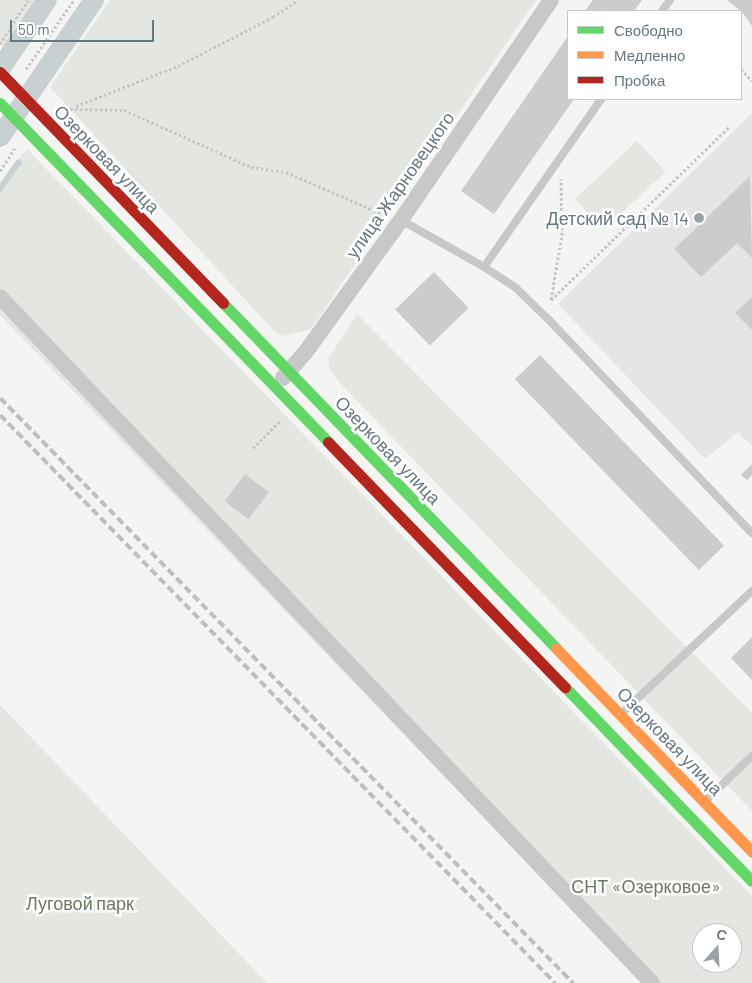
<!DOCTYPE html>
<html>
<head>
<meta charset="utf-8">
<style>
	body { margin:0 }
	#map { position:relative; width:752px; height:983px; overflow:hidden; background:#f4f4f3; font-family:Barlow,sans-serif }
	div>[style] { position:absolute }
	.built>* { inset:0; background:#e4e6e6 }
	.green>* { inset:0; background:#e3e6e1; transform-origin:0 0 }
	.stream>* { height:5.5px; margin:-2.75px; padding:0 2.75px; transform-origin:2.75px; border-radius:2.75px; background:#c8d0d2 }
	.canal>* { height:20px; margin:-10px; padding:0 10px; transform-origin:10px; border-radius:10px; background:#c8d0d2 }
	.building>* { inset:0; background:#cbcccc; transform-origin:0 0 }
	.path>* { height:3px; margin-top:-1.5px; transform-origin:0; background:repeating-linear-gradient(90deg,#c5c6c7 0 2.5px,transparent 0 5px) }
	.lane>* { height:8px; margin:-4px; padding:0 4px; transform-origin:4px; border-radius:4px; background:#c7c9c9 }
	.street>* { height:16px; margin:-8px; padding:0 8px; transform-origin:8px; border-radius:8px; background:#c7c9c9 }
	.fast>* { height:11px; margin:-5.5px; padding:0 5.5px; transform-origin:5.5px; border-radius:5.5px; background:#63d668 }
	.slow>* { height:11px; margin:-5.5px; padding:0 5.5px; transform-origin:5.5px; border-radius:5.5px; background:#ff974d }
	.jam>* { height:11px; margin:-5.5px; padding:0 5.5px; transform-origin:5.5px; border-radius:5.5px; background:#b3261e }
	.rail>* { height:4px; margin-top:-2px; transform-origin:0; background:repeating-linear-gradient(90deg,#bebebf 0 8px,transparent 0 12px) }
	.dots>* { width:14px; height:14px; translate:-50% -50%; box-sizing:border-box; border:2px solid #fff; border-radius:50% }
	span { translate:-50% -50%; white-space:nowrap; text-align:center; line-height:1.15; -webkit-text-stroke:5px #fff; paint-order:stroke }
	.street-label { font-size:18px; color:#677780 }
	.poi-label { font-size:18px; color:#677780 }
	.right { translate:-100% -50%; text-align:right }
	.park-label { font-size:18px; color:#6b7865 }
	.legend { position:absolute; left:567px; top:10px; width:175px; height:90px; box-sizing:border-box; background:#fff; border:1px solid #c2c9cc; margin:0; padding:6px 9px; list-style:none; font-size:15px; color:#677780 }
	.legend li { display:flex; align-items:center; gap:10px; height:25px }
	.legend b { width:25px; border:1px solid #c2c9cc }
	.north { position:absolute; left:692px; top:923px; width:50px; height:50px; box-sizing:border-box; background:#fff; border:1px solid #c2c9cc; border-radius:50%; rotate:19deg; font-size:14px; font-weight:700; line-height:20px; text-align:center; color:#677780 }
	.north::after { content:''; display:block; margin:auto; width:18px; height:22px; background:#98a3a8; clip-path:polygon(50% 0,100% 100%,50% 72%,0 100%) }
	.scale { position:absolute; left:10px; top:20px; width:144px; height:22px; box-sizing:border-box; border:2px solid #677780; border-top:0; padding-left:6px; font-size:15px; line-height:18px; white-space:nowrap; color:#677780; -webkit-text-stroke:4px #fff; paint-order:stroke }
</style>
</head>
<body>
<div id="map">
	<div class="built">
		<div style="clip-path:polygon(752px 113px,752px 446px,738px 432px,705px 459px,558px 304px)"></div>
	</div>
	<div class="green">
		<div style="clip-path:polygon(0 0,43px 0,8px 52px,0 44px)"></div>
		<div style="clip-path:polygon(110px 0,536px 0,310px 330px,282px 336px,275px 332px,50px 87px)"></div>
		<div style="left:637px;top:141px;width:42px;height:85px;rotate:47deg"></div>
		<div style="clip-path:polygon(evenodd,27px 149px,752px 896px,752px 983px,643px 983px,0 315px,0 183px,27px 149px,702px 933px,732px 933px,732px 963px,702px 963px,702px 933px)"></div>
		<div style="clip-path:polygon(357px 314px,752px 713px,752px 811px,338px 381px,330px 369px,328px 359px)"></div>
		<div style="clip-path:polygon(0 705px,267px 983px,0 983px)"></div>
	</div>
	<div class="stream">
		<div style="left:0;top:189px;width:32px;rotate:-55deg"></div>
	</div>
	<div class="canal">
		<div style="left:0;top:69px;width:83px;rotate:-55.7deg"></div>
		<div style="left:0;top:137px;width:166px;rotate:-55.5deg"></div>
	</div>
	<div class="building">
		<div style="clip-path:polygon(593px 0,642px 0,634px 11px,585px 11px)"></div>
		<div style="clip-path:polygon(727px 0,752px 0,752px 26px,741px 11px)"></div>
		<div style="clip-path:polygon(568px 36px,568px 99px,574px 99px,494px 214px,461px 191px)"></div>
		<div style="clip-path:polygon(750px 176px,752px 258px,737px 243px,701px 277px,674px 249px)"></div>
		<div style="left:434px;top:272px;width:50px;height:54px;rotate:46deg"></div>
		<div style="clip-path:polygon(752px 297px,752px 330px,735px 313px)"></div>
		<div style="left:540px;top:355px;width:265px;height:35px;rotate:46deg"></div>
		<div style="clip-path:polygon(752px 464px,752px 475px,747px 480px,741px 475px)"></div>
		<div style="left:245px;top:474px;width:30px;height:34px;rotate:37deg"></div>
		<div style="clip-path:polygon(752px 637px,752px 680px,731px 658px)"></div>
	</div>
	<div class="path">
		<div style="left:0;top:44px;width:52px;rotate:-57.5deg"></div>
		<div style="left:26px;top:69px;width:84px;rotate:-55.2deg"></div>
		<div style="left:741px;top:69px;width:16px;rotate:47deg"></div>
		<div style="left:76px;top:106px;width:110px;rotate:-21.4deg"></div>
		<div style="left:178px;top:66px;width:107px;rotate:-27.3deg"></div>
		<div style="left:273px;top:17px;width:30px;rotate:-34deg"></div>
		<div style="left:65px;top:109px;width:59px;rotate:1deg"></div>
		<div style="left:124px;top:110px;width:139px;rotate:24.2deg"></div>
		<div style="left:251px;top:167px;width:35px;rotate:8deg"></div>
		<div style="left:286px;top:172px;width:108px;rotate:23.5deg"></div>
		<div style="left:0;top:171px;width:27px;rotate:-57deg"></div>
		<div style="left:551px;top:299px;width:65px;rotate:-80.2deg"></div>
		<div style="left:562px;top:235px;width:56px;rotate:-91deg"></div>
		<div style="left:551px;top:300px;width:248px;rotate:-44.2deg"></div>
		<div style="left:253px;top:448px;width:40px;rotate:-45deg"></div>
	</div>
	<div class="lane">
		<div style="left:662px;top:11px;width:14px;rotate:-54deg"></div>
		<div style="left:401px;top:220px;width:95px;rotate:29.5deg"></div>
		<div style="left:484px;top:267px;width:205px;rotate:-55.1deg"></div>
		<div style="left:484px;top:267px;width:38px;rotate:33deg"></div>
		<div style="left:516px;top:288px;width:46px;rotate:44.1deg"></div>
		<div style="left:549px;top:320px;width:294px;rotate:46.4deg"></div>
		<div style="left:622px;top:713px;width:178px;rotate:-43.2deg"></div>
		<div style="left:705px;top:801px;width:65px;rotate:-43.8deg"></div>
	</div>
	<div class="street">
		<div style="left:0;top:297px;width:946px;rotate:46.46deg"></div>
		<div style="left:283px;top:378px;width:33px;rotate:-49deg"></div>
		<div style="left:305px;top:353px;width:164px;rotate:-54.2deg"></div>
		<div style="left:401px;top:220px;width:266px;rotate:-55.7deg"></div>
	</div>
	<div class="fast">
		<div style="left:0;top:103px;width:472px;rotate:45.9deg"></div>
		<div style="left:223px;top:303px;width:479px;rotate:46deg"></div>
		<div style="left:565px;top:687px;width:269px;rotate:46.1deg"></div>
	</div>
	<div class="slow">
		<div style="left:556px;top:648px;width:283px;rotate:46.1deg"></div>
	</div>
	<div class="jam">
		<div style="left:0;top:72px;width:321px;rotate:46deg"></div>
		<div style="left:328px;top:442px;width:341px;rotate:46deg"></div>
	</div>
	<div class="rail">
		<div style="left:0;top:398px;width:819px;rotate:45.59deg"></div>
		<div style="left:0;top:415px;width:794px;rotate:45.66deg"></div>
	</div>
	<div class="dots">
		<div style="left:699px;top:218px;background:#98a3a8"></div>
	</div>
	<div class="street-label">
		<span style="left:107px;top:159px;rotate:46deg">Озерковая улица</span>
		<span style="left:400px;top:185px;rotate:-55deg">улица Жарновецкого</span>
		<span style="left:388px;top:450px;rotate:46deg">Озерковая улица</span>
		<span style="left:670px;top:741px;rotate:46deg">Озерковая улица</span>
	</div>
	<div class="poi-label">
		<span class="right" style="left:689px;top:218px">Детский сад № 14</span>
	</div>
	<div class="park-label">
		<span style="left:646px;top:886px">СНТ «Озерковое»</span>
		<span style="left:80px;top:903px">Луговой парк</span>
	</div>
	<ul class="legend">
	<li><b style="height:6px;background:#63d668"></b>Свободно</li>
	<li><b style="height:6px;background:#ff974d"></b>Медленно</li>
	<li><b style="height:6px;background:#b3261e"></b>Пробка</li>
	</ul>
	<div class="north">С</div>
	<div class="scale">50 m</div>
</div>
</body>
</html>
